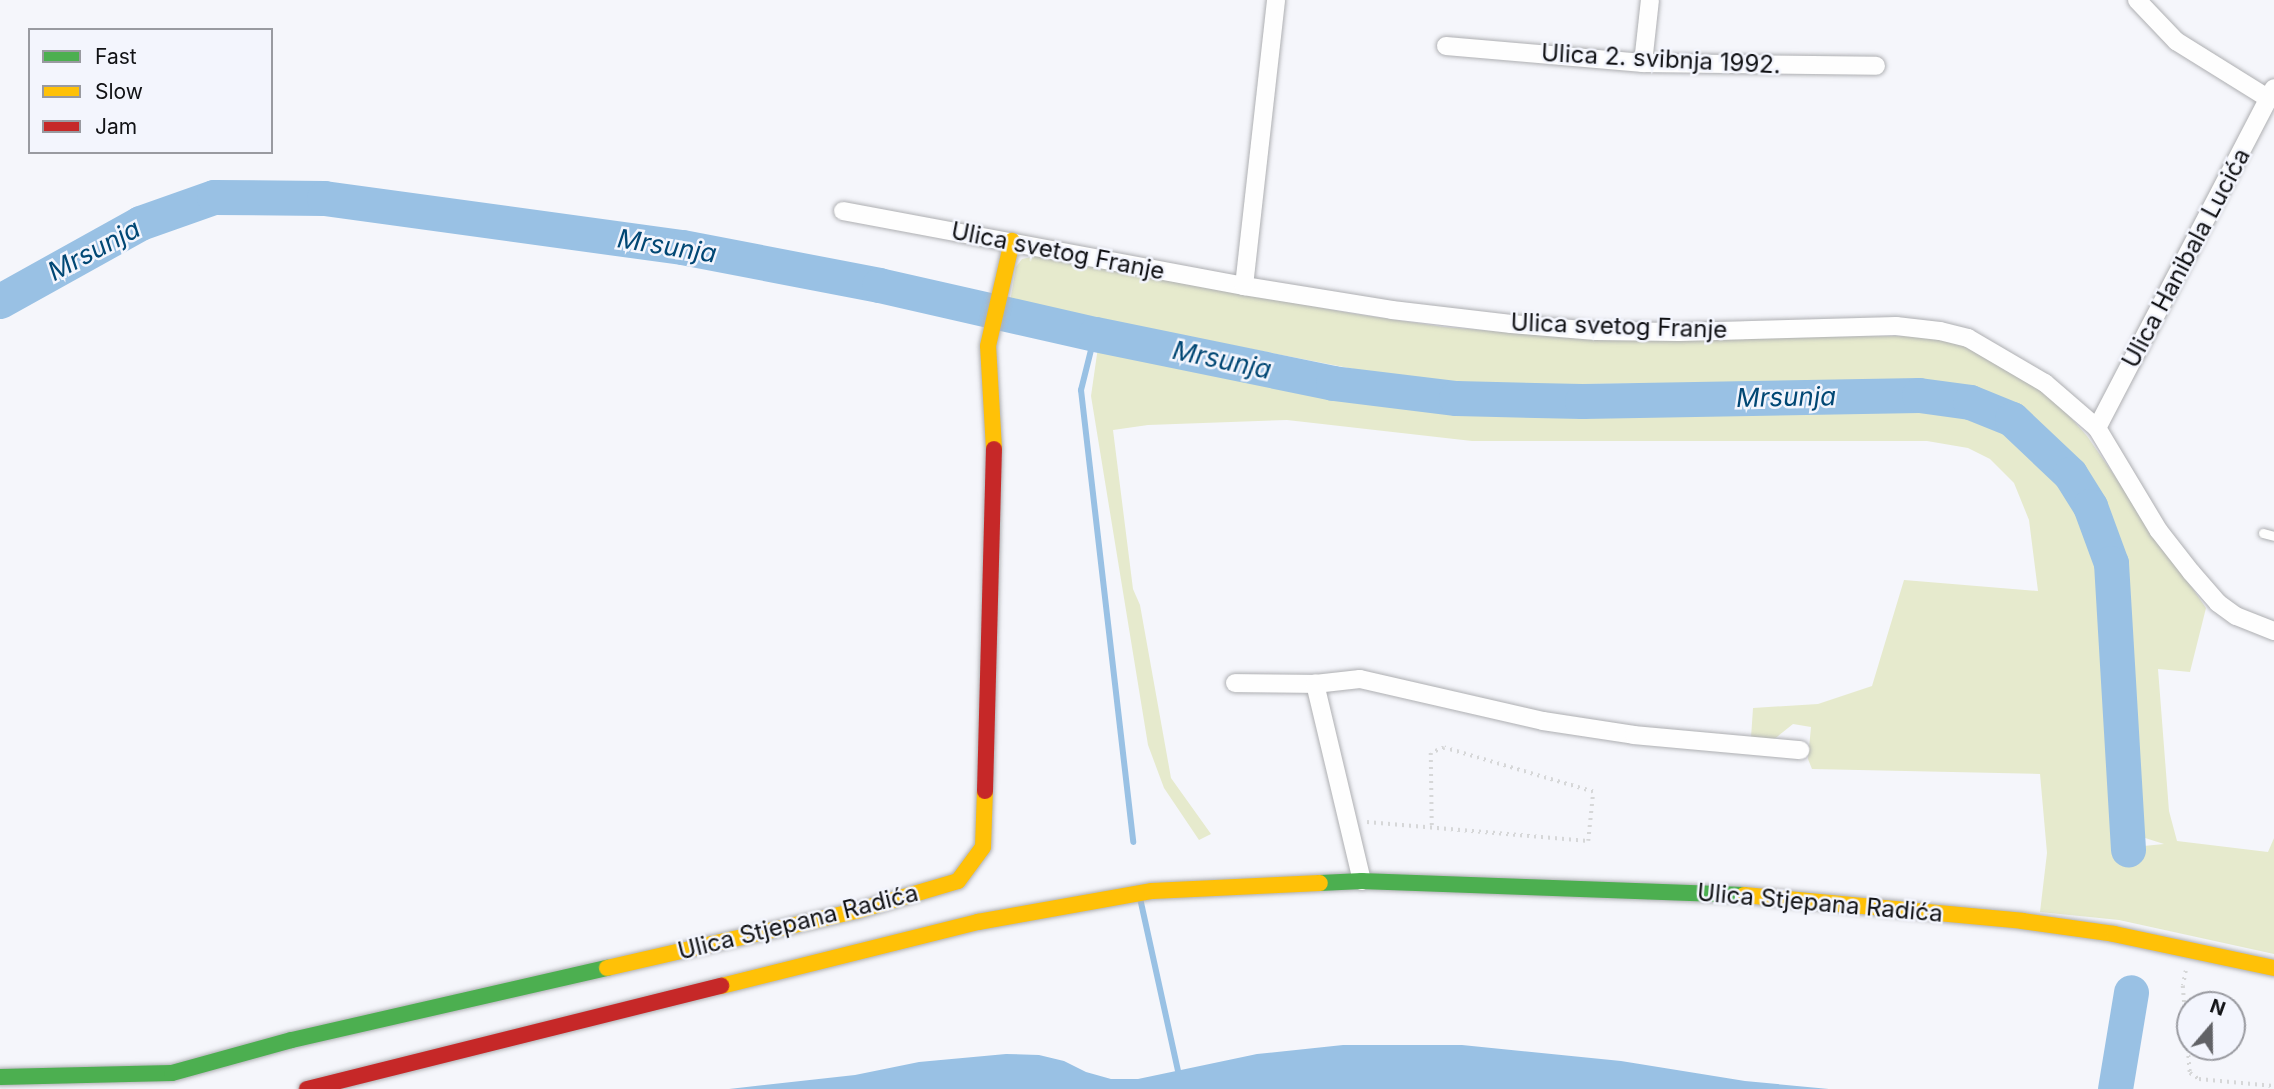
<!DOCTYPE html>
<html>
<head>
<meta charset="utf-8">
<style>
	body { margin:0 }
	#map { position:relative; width:2274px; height:1089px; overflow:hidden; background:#f5f6fb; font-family:Inter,sans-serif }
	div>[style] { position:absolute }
	.green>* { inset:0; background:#e6eacd }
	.water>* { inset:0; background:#99c1e4 }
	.stream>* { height:6px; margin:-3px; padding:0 3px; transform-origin:3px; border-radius:3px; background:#99c1e4 }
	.river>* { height:35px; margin:-17.5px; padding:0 17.5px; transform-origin:17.5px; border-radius:17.5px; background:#99c1e4 }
	.path>* { height:3.5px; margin-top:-1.75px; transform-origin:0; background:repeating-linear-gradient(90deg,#d6d7d8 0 2px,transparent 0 7px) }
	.roads { filter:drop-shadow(0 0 2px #aeafb2) drop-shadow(0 0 2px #aeafb2) }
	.lane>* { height:9px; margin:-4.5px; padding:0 4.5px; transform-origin:4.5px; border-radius:4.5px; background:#fefefe }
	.street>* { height:18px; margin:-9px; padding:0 9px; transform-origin:9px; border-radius:9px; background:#fefefe }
	.fast>* { height:16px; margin:-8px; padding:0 8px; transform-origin:8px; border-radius:8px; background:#4caf50 }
	.slow>* { height:16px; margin:-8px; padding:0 8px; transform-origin:8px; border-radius:8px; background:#ffc107 }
	.jam>* { height:16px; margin:-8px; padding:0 8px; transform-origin:8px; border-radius:8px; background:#c62828 }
	span { translate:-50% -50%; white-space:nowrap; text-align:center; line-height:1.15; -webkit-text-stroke:5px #f3f5fd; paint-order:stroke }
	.street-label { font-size:24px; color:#111215 }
	.water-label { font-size:26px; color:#014774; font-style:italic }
	.legend { position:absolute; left:28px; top:28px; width:245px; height:126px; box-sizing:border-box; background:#f3f5fd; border:2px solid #999aa0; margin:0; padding:9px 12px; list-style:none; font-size:21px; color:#111215 }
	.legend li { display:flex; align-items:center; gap:14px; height:35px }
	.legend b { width:35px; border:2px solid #999aa0 }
	.north { position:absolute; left:2176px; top:991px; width:70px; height:70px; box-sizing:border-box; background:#f3f5fd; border:2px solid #999aa0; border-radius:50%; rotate:20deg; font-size:19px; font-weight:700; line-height:28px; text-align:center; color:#111215 }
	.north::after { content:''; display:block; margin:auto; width:24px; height:32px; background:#616266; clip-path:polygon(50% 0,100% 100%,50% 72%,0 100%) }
</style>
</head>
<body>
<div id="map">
	<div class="green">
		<div style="clip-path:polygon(1037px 256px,1355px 314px,1444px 327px,1577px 338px,1925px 336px,1954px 342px,1984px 355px,2052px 397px,2087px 436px,2206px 608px,2190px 672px,2158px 669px,2169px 811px,2177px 841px,2268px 852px,2274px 838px,2274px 954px,2119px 920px,2040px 912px,2047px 853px,2040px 774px,1812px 769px,1808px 759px,1811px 727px,1793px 724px,1773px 740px,1751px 738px,1753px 708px,1818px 704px,1872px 686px,1904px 580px,2038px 591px,2029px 520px,2014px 483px,1990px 459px,1968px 448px,1927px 441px,1472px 441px,1287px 420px,1148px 425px,1113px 430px,1133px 589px,1140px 605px,1171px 778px,1211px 834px,1199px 840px,1164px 788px,1148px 745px,1091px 396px,1098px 347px,1397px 405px,1510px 414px,1892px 408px,1951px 411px,1990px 422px,2019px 441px,2048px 466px,2089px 533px,2099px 574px,2107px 645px,2113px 849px,2164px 844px,2142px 837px,2127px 576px,2105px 506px,2073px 456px,2048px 430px,2010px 404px,1983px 392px,1933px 381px,1470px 385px,1390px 376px,1010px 302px,1016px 267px,1022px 259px)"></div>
	</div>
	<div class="water">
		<div style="clip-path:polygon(1343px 1045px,1462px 1045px,1621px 1061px,1745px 1081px,1829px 1089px,729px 1089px,855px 1075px,919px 1062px,1006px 1054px,1039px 1055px,1064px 1061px,1086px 1072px,1111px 1079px,1138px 1079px,1257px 1054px)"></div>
	</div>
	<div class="stream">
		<div style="left:1095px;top:334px;width:58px;rotate:104deg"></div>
		<div style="left:1081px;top:390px;width:455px;rotate:83.4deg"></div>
		<div style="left:1140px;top:898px;width:177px;rotate:77.6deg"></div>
	</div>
	<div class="river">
		<div style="left:0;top:301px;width:160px;rotate:-29.1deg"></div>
		<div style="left:140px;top:223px;width:78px;rotate:-19.4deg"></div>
		<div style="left:214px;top:197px;width:110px;rotate:0.5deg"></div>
		<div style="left:324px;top:198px;width:361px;rotate:7.8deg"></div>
		<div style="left:682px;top:247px;width:201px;rotate:10.9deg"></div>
		<div style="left:879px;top:285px;width:221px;rotate:12.8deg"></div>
		<div style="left:1095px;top:334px;width:243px;rotate:11.6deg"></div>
		<div style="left:1333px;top:383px;width:124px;rotate:7deg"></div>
		<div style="left:1456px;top:398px;width:126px;rotate:1.4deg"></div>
		<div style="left:1582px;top:401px;width:337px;rotate:-1deg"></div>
		<div style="left:1919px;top:395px;width:51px;rotate:7.8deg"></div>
		<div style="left:1970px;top:402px;width:45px;rotate:22deg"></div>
		<div style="left:2012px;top:419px;width:80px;rotate:43.5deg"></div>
		<div style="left:2070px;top:474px;width:38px;rotate:58deg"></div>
		<div style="left:2090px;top:506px;width:61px;rotate:69.8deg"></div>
		<div style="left:2111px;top:563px;width:287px;rotate:86.6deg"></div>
		<div style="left:2115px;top:1089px;width:98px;rotate:-80.6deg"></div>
	</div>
	<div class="path">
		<div style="left:1367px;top:822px;width:222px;rotate:4.9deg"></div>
		<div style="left:1588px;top:841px;width:49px;rotate:-84.2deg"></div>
		<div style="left:1593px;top:792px;width:155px;rotate:-163.5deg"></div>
		<div style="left:1444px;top:748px;width:14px;rotate:159deg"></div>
		<div style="left:1431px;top:753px;width:75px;rotate:89.2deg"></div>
		<div style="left:2186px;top:971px;width:15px;rotate:101deg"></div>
		<div style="left:2183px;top:986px;width:87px;rotate:85.4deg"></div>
		<div style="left:2190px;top:1073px;width:11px;rotate:34deg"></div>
		<div style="left:2199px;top:1079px;width:75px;rotate:5.3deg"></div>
	</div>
	<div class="roads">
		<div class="lane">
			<div style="left:2263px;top:533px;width:11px;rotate:15deg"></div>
		</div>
		<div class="street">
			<div style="left:2137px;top:0;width:57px;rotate:46.4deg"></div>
			<div style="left:2176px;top:41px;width:110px;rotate:31.9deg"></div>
			<div style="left:1446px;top:46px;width:198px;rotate:4.9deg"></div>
			<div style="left:1643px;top:63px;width:233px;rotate:0.7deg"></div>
			<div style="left:1643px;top:63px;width:63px;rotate:-83.7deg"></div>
			<div style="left:843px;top:211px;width:408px;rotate:10.6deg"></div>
			<div style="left:1244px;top:286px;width:150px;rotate:9.2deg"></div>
			<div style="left:1392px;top:310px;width:120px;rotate:6.7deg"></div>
			<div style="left:1511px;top:324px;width:85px;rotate:4.7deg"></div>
			<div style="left:1596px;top:331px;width:83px;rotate:0.7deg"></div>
			<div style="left:1679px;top:332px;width:217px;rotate:-1.6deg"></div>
			<div style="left:1896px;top:326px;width:44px;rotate:6.5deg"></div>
			<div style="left:1940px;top:331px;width:29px;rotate:14deg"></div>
			<div style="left:1968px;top:338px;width:89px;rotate:30.3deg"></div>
			<div style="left:2045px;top:383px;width:69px;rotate:40.9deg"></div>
			<div style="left:2097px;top:428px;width:120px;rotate:59deg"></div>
			<div style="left:2159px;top:531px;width:52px;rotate:52deg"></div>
			<div style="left:2191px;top:572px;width:41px;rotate:48.9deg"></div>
			<div style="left:2218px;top:603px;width:22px;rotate:36deg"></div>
			<div style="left:2236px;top:616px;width:41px;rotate:21.5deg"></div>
			<div style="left:1244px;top:286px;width:288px;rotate:-83.6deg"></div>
			<div style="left:2097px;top:428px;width:383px;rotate:-62.5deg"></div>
			<div style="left:1235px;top:683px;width:80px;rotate:0.7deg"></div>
			<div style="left:1362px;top:881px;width:203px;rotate:-103.4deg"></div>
			<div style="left:1315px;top:684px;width:45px;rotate:-6.3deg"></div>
			<div style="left:1360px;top:679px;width:188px;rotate:12.9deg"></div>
			<div style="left:1543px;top:721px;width:92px;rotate:8.7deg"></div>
			<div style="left:1634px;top:735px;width:167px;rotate:5.2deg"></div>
		</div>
		<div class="fast">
			<div style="left:1320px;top:883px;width:42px;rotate:-2.7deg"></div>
			<div style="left:1362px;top:881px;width:382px;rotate:2.1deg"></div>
			<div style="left:0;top:1077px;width:172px;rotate:-1.3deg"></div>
			<div style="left:172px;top:1073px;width:124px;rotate:-15.4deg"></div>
			<div style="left:292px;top:1040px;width:323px;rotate:-12.9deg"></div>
		</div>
		<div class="slow">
			<div style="left:994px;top:449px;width:103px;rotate:-93.3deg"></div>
			<div style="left:988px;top:346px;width:108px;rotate:-77.1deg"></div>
			<div style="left:1744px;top:895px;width:279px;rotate:5.3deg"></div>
			<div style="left:2022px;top:921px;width:93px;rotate:8deg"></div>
			<div style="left:2114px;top:934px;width:164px;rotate:12deg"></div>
			<div style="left:607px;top:968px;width:255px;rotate:-12.9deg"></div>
			<div style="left:856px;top:911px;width:106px;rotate:-16.4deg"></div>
			<div style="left:958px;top:881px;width:42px;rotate:-53.7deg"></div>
			<div style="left:983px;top:847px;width:56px;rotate:-88deg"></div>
			<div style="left:721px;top:986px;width:265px;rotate:-14deg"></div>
			<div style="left:978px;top:922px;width:177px;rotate:-10.1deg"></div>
			<div style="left:1152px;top:891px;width:168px;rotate:-2.7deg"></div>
		</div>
		<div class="jam">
			<div style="left:985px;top:791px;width:342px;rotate:-88.5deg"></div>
			<div style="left:307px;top:1089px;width:427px;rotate:-14deg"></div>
		</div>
	</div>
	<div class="street-label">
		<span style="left:1661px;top:59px;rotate:3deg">Ulica 2. svibnja 1992.</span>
		<span style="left:1058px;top:251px;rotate:11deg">Ulica svetog Franje</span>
		<span style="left:2186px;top:258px;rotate:-62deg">Ulica Hanibala Lucića</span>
		<span style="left:1619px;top:326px;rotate:2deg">Ulica svetog Franje</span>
		<span style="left:1820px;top:903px;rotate:5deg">Ulica Stjepana Radića</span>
		<span style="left:798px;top:922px;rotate:-14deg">Ulica Stjepana Radića</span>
	</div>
	<div class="water-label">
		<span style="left:667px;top:246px;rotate:9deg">Mrsunja</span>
		<span style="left:94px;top:250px;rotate:-28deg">Mrsunja</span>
		<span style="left:1222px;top:360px;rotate:12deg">Mrsunja</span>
		<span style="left:1786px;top:397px;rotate:-1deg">Mrsunja</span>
	</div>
	<ul class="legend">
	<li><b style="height:9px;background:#4caf50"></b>Fast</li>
	<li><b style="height:9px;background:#ffc107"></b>Slow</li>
	<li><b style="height:9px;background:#c62828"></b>Jam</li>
	</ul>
	<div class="north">N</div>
</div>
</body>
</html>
